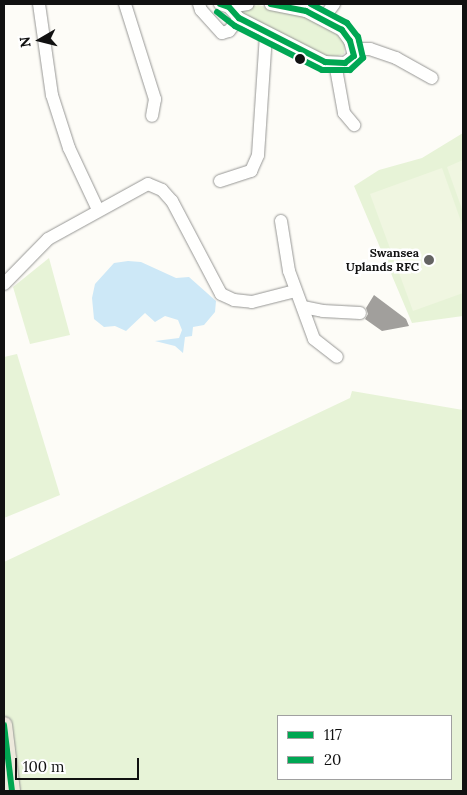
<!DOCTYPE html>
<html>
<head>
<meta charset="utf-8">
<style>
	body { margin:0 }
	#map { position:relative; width:467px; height:795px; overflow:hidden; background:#fdfcf7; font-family:Lora,serif }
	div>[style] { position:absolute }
	.green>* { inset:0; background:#e7f3d7 }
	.pitch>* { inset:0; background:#f0f6e1 }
	.water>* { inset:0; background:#cde8f7 }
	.building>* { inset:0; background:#a19f9c }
	.roads { filter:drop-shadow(0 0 1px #979795) drop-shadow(0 0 1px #979795) }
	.minor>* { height:12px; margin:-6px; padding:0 6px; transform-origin:6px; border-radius:6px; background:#fffffe }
	.major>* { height:16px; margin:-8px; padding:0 8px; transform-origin:8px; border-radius:8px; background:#ede9dc }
	.bus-1>* { height:6px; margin:-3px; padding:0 3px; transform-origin:3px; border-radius:3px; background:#00a651 }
	.bus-2>* { height:6px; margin:-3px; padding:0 3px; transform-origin:3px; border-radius:3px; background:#00a754 }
	.dots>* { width:14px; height:14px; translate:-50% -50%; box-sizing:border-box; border:2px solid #fff; border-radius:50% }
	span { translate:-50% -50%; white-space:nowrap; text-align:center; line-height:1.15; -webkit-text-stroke:5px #fff; paint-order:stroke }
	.poi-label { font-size:12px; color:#111; font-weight:700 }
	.right { translate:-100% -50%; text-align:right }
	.frame { position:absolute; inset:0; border:5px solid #111; pointer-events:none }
	.legend { position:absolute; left:277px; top:715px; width:175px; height:65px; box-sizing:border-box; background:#fff; border:1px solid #a0a0a0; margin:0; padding:6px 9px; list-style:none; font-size:15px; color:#111 }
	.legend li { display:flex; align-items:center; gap:10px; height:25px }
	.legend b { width:25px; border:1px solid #a0a0a0 }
	.north { position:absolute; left:15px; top:15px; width:50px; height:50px; -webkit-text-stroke:4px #fff; paint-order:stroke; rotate:262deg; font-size:14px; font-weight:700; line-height:20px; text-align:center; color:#111 }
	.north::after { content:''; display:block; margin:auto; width:18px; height:22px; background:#111; clip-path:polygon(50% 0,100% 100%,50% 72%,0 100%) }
	.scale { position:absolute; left:15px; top:758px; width:124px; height:22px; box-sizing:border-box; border:2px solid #111; border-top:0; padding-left:6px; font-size:15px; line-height:18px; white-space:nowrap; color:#111; -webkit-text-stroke:4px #fff; paint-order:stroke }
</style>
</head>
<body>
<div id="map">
	<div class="green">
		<div style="clip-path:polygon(258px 5px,312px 18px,340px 37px,345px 44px,344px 54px,328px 59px,241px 15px,241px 9px)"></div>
		<div style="clip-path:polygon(463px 133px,463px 316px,412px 323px,354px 186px,379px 170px,422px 158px)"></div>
		<div style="clip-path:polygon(49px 258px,70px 335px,30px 344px,13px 287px)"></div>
		<div style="clip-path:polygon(17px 354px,60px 495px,4px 518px,4px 357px)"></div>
		<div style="clip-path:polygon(evenodd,352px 391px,463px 410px,463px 791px,4px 791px,4px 562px,350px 398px,352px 391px,278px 716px,451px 716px,451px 779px,278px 779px,278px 716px)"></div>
	</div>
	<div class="pitch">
		<div style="clip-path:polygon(463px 160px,463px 212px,447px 167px)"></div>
		<div style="clip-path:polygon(442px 168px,463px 227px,463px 293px,413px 311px,370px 194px)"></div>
	</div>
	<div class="water">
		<div style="clip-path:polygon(128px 261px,141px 262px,176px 278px,189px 277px,216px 301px,215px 312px,204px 325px,193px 327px,192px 336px,185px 337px,183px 353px,175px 346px,155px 341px,179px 338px,182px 330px,178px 320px,165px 316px,155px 322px,145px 313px,126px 331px,115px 326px,104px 327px,94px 319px,92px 298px,95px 284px,114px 263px)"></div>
	</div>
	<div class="building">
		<div style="clip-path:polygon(374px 295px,406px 319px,409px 326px,382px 331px,365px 319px,368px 314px,366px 308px)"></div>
	</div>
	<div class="roads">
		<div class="minor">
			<div style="left:39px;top:4px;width:92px;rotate:81.9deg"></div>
			<div style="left:52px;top:95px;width:56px;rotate:72.2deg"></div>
			<div style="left:69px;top:148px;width:68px;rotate:64.9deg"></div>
			<div style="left:125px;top:4px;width:100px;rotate:72.5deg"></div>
			<div style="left:155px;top:99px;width:17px;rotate:100deg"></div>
			<div style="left:199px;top:4px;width:6px;rotate:72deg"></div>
			<div style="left:201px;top:10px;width:31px;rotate:48deg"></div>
			<div style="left:222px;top:33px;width:7px;rotate:-16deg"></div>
			<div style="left:229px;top:31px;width:16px;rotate:-52deg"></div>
			<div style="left:220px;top:4px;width:9px;rotate:18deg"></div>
			<div style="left:229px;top:7px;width:15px;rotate:48deg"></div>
			<div style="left:239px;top:18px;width:97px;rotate:27.1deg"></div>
			<div style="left:325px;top:62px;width:20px;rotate:3deg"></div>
			<div style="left:345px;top:63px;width:11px;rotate:-38deg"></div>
			<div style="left:354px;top:56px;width:16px;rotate:-105deg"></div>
			<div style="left:350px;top:41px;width:14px;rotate:-126deg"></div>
			<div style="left:342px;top:30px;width:41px;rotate:-152.2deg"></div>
			<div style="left:306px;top:11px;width:36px;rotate:-169deg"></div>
			<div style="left:229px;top:7px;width:19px;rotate:-9deg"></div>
			<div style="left:323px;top:19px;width:19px;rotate:-54deg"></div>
			<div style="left:354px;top:49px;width:16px"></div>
			<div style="left:370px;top:49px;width:28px;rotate:19deg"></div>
			<div style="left:396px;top:58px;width:41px;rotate:29.1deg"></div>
			<div style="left:335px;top:63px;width:51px;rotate:79.8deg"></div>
			<div style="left:344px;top:113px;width:16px;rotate:50deg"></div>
			<div style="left:220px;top:181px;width:33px;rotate:-18deg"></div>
			<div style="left:251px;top:171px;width:17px;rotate:-66deg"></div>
			<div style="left:258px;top:155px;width:122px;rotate:-86.2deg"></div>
			<div style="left:281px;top:221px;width:51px;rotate:80.9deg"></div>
			<div style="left:289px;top:271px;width:72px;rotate:69.8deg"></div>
			<div style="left:314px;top:339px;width:29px;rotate:38deg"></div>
			<div style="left:4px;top:284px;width:63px;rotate:-45.6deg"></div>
			<div style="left:48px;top:239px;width:114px;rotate:-28.8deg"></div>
			<div style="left:148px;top:184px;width:15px;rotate:23deg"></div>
			<div style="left:162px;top:190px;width:15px;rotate:48deg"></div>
			<div style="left:172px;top:201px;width:105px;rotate:62.2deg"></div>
			<div style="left:221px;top:294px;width:14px;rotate:25deg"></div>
			<div style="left:234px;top:300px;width:18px;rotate:6deg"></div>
			<div style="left:252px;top:302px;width:44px;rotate:-14.3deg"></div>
			<div style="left:303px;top:307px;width:20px;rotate:11deg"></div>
			<div style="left:323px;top:311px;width:37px;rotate:3deg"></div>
		</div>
		<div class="major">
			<div style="left:4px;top:725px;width:66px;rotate:83.1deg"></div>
		</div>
	</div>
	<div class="bus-1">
		<div style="left:220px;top:4px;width:9px;rotate:18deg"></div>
		<div style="left:229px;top:7px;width:15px;rotate:48deg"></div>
		<div style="left:239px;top:18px;width:97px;rotate:27.1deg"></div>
		<div style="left:325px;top:62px;width:20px;rotate:3deg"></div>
		<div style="left:345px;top:63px;width:11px;rotate:-38deg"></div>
		<div style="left:354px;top:56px;width:16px;rotate:-105deg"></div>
		<div style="left:350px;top:41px;width:14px;rotate:-126deg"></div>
		<div style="left:342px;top:30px;width:41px;rotate:-152.2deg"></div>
		<div style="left:306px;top:11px;width:36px;rotate:-169deg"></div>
		<div style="left:4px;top:725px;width:66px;rotate:83.1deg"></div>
	</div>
	<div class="bus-2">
		<div style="left:217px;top:12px;width:23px;rotate:38deg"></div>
		<div style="left:235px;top:26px;width:97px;rotate:26.8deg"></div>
		<div style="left:322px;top:70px;width:28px"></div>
		<div style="left:350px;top:70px;width:18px;rotate:-43deg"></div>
		<div style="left:363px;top:58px;width:22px;rotate:-103deg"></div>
		<div style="left:358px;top:37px;width:18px;rotate:-128deg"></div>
		<div style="left:347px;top:23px;width:41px;rotate:-152.2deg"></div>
	</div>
	<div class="dots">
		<div style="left:300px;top:59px;background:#111"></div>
		<div style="left:429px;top:260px;background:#646362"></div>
	</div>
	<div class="poi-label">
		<span class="right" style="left:419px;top:260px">Swansea<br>Uplands RFC</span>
	</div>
	<div class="frame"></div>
	<ul class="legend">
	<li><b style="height:6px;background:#00a651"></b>117</li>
	<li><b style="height:6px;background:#00a754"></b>20</li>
	</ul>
	<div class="north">N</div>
	<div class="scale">100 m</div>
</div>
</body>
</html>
